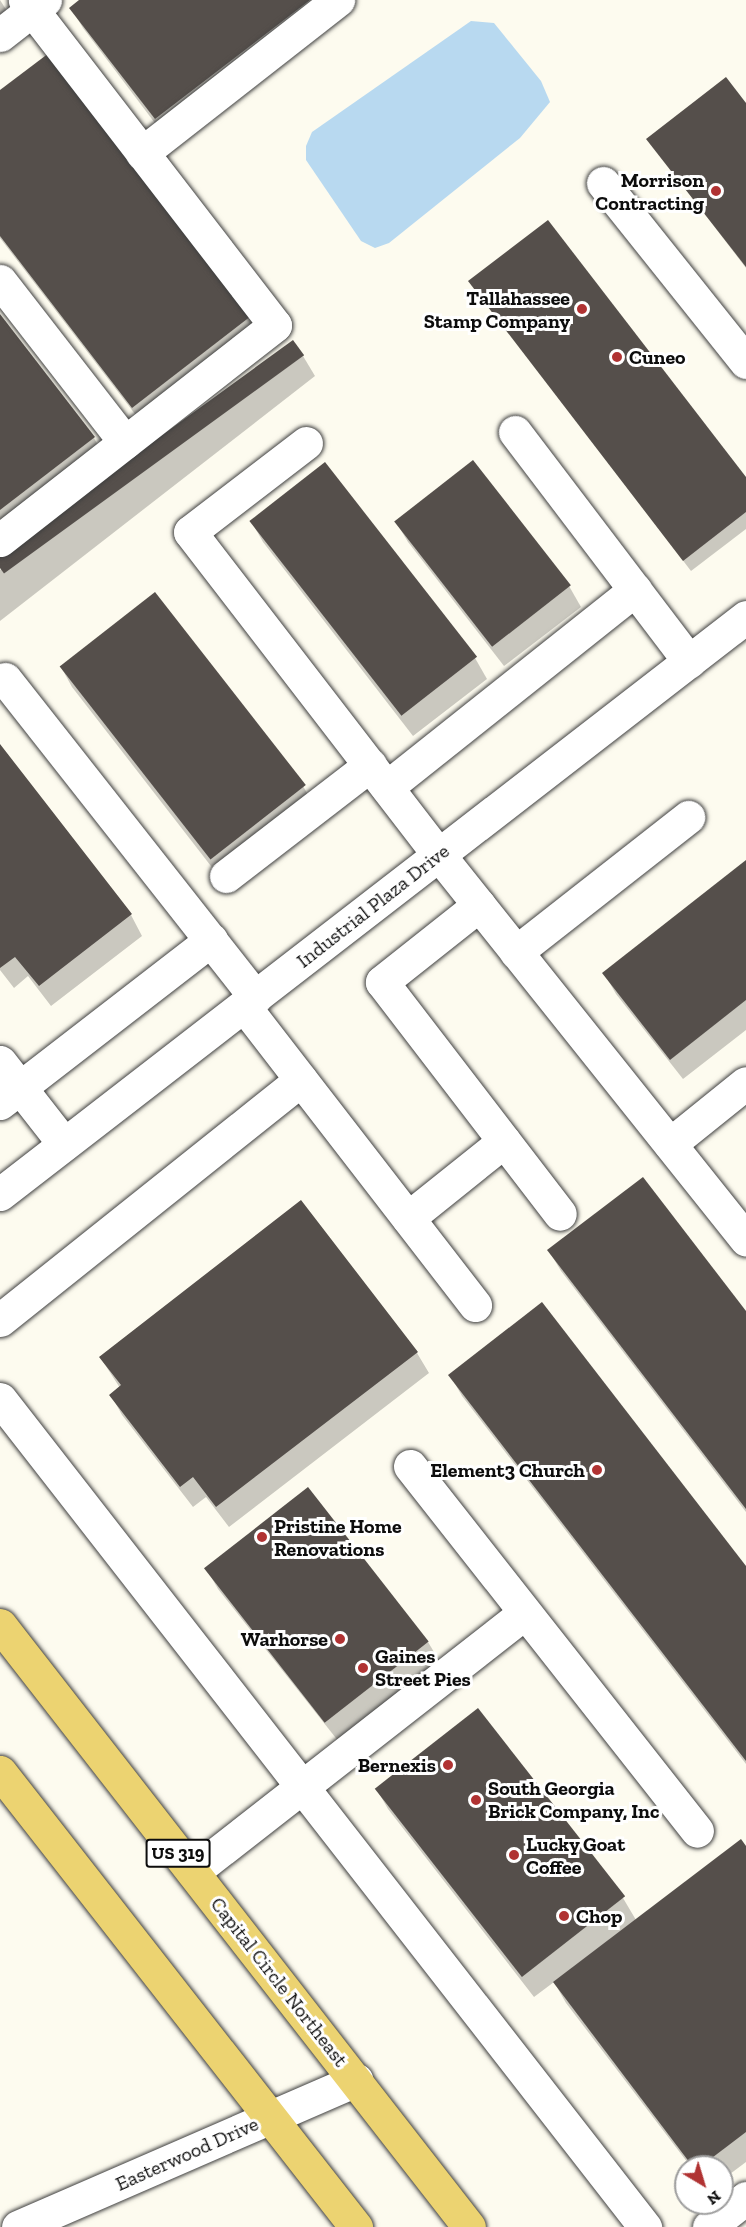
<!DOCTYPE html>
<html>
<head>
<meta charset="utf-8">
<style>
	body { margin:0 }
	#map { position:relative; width:746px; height:2227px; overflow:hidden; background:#fdfbef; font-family:"Zilla Slab",serif }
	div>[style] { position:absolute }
	.water>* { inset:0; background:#b8d9f0 }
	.shadow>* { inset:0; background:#0003 }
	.building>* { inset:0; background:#554f4b; transform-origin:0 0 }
	.roads { filter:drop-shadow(0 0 2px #404040) drop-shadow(0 0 2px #404040) }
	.minor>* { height:33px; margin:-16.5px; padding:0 16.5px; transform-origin:16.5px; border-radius:16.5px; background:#fff }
	.major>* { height:33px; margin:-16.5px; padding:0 16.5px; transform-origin:16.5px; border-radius:16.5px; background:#ecd371 }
	.dots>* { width:16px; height:16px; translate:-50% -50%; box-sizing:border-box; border:3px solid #fff; border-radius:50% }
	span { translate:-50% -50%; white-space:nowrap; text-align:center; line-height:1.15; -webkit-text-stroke:6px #fff; paint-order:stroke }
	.shield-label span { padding:2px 4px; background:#fff; border:2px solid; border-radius:4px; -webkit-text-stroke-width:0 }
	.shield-label { font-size:18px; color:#0d0d0d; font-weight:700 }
	.poi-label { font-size:20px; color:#0d0d0d; font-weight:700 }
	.right { translate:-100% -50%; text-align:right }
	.left { translate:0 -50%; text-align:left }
	.street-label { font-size:20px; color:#0d0d0d }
	.north { position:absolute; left:674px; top:2155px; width:60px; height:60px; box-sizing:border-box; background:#fff; border:2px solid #9e9e9e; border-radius:50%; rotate:142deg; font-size:16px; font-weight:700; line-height:24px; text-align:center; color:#0d0d0d }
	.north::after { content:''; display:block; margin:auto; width:21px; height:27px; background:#b03232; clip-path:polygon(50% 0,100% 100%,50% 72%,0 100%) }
</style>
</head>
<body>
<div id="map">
	<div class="water">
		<div style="clip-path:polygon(471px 21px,494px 23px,541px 81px,550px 102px,520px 138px,389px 243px,375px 248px,361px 241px,306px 160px,306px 146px,312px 132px)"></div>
	</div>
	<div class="shadow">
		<div style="clip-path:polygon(0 0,16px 25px,0 37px)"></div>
		<div style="clip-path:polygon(82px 0,338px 0,167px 139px,83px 28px,71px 8px)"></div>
		<div style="clip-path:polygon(0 92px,249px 317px,261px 338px,145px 427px,0 238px)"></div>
		<div style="clip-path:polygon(746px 106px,746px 268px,648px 140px)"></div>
		<div style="clip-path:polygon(470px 282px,746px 480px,746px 529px,691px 571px)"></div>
		<div style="clip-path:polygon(0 316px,94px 438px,105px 458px,0 540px)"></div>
		<div style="clip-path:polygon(303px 356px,315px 376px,0 621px,0 570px)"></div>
		<div style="clip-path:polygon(251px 521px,475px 658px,487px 679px,413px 736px,263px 542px)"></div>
		<div style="clip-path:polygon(396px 522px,569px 586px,581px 607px,504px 666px,408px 542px)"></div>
		<div style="clip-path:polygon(61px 667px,303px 786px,315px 807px,221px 879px,72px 687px)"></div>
		<div style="clip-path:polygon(0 746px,131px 915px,142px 936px,51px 1006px,28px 976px,14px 988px,0 970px)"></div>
		<div style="clip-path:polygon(746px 862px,746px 1030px,683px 1079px,616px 994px,604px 973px)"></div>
		<div style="clip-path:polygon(549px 1251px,746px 1314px,746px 1512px,561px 1271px)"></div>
		<div style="clip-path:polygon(417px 1353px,429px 1373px,229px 1527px,206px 1497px,193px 1507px,122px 1415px,111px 1395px,120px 1388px,100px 1357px)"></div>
		<div style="clip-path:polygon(450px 1375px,746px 1568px,746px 1764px,462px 1396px)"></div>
		<div style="clip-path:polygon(308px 1489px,428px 1642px,440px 1662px,339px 1742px,218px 1589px,206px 1568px)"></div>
		<div style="clip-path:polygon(376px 1788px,623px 1898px,636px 1920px,746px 1848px,746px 2162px,722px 2180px,722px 2167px,691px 2167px,566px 2003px,554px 1982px,534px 1997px,388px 1809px)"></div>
	</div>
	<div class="building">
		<div style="clip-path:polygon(79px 0,310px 0,155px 119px,69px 8px)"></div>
		<div style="clip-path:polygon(49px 53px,251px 316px,132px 408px,0 236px,0 90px)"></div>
		<div style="clip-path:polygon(726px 77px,746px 103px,746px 267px,646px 139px)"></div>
		<div style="clip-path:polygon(548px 220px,746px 477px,746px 512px,683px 561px,468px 281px)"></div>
		<div style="clip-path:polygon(0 314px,95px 437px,0 510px)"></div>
		<div style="left:293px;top:340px;width:19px;height:371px;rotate:54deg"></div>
		<div style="left:473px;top:460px;width:159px;height:100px;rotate:52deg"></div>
		<div style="left:325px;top:462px;width:247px;height:96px;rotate:52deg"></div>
		<div style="left:155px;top:592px;width:245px;height:121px;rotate:52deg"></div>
		<div style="clip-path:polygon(0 744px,132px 914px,39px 986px,15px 957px,0 968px)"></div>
		<div style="clip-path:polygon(746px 860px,746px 1000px,670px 1060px,602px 973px)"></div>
		<div style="clip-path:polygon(643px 1177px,746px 1311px,746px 1509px,547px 1250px)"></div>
		<div style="clip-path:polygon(301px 1200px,418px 1352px,216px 1507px,193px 1477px,180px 1487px,109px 1395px,121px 1385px,99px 1357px)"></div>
		<div style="clip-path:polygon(542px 1302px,746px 1566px,746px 1761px,448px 1375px)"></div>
		<div style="left:308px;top:1487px;width:196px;height:132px;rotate:52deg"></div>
		<div style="left:478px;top:1708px;width:239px;height:131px;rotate:52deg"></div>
		<div style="clip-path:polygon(741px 1839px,746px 1846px,746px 2132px,700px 2167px,693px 2167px,553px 1982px)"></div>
	</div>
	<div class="roads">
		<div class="minor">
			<div style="left:0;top:35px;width:57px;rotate:-37.9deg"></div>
			<div style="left:142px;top:153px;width:249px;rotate:-38deg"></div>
			<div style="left:603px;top:183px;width:229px;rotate:51.4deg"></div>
			<div style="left:0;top:281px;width:204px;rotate:52.2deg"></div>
			<div style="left:515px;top:432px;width:288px;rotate:52.8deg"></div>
			<div style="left:306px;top:443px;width:146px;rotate:142.5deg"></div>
			<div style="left:190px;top:532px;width:408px;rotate:52.4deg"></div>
			<div style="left:439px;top:855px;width:492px;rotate:51.4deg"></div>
			<div style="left:0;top:540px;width:349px;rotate:-38deg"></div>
			<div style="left:275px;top:325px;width:410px;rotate:-127.6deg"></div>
			<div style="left:5px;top:679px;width:405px;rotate:51.8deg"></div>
			<div style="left:387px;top:787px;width:317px;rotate:-38.5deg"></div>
			<div style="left:226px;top:876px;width:182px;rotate:-37.6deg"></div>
			<div style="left:479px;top:905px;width:124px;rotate:141.6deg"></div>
			<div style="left:382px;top:982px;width:292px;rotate:52.5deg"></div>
			<div style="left:516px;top:952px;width:219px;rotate:-38.1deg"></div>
			<div style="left:244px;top:1006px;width:378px;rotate:52.3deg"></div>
			<div style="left:0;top:1062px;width:104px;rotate:52deg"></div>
			<div style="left:0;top:1103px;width:267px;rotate:-37.7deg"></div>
			<div style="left:670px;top:1144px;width:97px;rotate:-38.8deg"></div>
			<div style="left:0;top:1194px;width:943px;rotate:-37.72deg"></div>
			<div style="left:408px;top:1218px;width:123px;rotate:-38.7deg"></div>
			<div style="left:0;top:1320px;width:385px;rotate:-38.6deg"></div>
			<div style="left:0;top:1399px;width:1050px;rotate:52.08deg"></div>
			<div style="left:410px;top:1466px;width:464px;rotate:51.8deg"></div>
			<div style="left:193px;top:1872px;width:421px;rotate:-38deg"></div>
			<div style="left:18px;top:2227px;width:369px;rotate:-23.5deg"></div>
			<div style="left:709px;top:2227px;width:47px;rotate:-38.1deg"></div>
		</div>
		<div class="major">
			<div style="left:0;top:1625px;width:763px;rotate:52.08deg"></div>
			<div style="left:0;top:1772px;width:578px;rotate:51.96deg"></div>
		</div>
	</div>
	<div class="dots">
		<div style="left:716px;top:191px;background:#b03232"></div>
		<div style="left:582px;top:309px;background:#b03232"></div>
		<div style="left:617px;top:357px;background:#b03232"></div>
		<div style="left:597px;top:1470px;background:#b03232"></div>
		<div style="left:262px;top:1537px;background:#b03232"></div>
		<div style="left:340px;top:1639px;background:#b03232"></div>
		<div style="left:363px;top:1668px;background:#b03232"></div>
		<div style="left:448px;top:1765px;background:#b03232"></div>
		<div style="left:476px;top:1800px;background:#b03232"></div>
		<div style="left:514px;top:1855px;background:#b03232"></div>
		<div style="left:564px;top:1916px;background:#b03232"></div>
	</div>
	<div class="shield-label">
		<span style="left:178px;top:1853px">US 319</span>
	</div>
	<div class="poi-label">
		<span class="right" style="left:704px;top:192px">Morrison<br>Contracting</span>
		<span class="right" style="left:570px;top:310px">Tallahassee<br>Stamp Company</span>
		<span class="left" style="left:629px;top:357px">Cuneo</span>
		<span class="right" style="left:585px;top:1470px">Element3 Church</span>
		<span class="left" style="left:274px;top:1538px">Pristine Home<br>Renovations</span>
		<span class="right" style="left:328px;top:1639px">Warhorse</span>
		<span class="left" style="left:375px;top:1668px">Gaines<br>Street Pies</span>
		<span class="right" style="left:436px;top:1765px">Bernexis</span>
		<span class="left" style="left:488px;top:1800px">South Georgia<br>Brick Company, Inc</span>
		<span class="left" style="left:526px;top:1856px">Lucky Goat<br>Coffee</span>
		<span class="left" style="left:576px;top:1916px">Chop</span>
	</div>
	<div class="street-label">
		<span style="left:373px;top:906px;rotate:-38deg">Industrial Plaza Drive</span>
		<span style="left:279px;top:1982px;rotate:52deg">Capital Circle Northeast</span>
		<span style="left:187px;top:2154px;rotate:-24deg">Easterwood Drive</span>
	</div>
	<div class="north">N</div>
</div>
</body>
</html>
